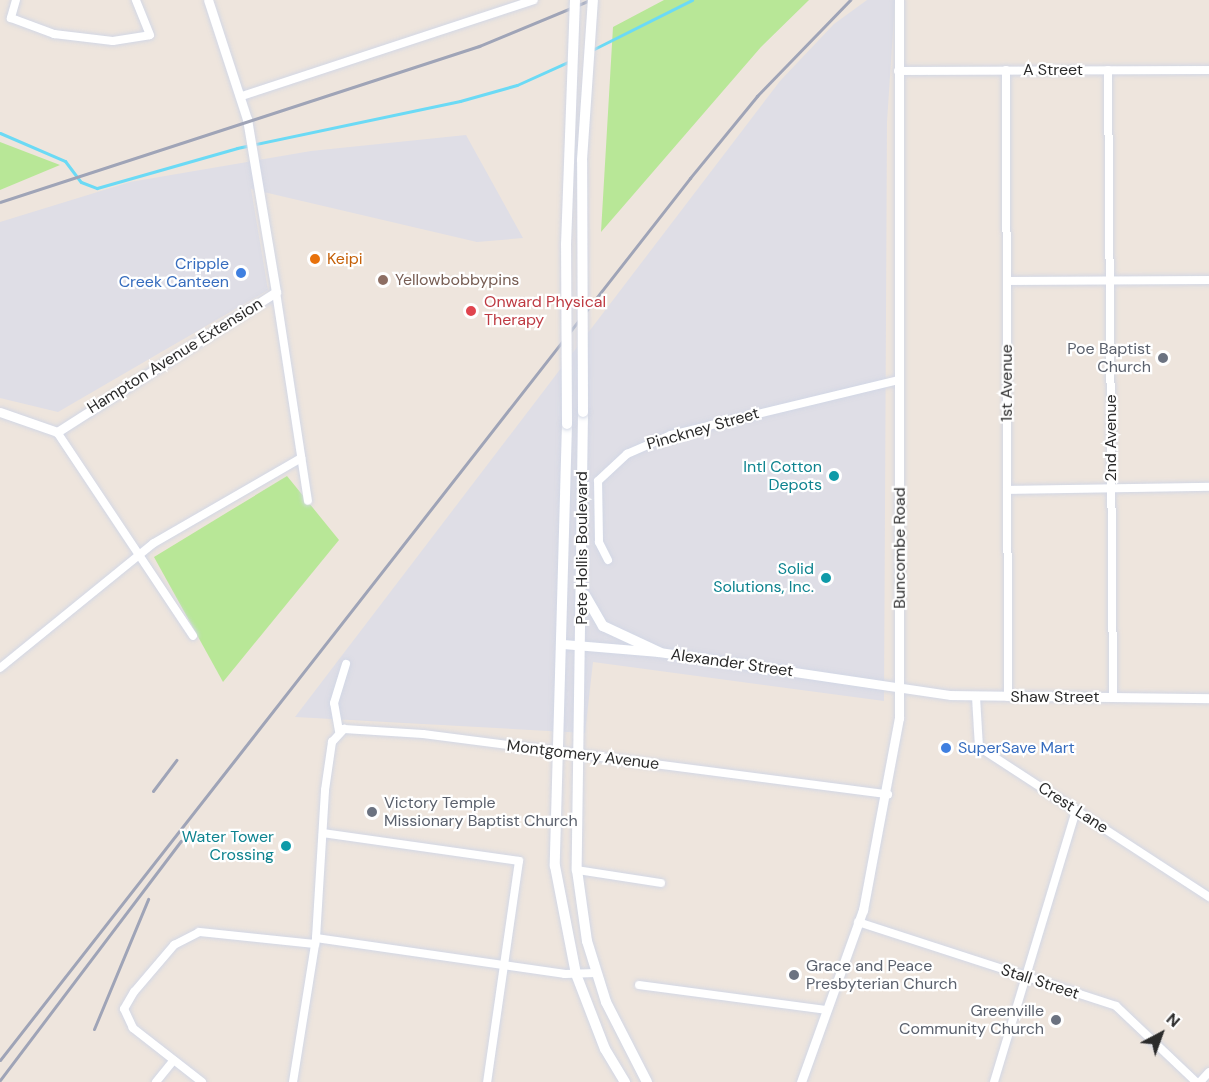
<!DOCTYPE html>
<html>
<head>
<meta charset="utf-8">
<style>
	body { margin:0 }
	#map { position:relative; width:1209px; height:1082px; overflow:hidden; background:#eee5dd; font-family:"DM Sans",sans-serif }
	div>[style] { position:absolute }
	.industrial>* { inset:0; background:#dfdee6 }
	.green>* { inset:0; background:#b8e797 }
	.stream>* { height:3px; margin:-1.5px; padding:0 1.5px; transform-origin:1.5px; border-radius:1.5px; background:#6bdaf5 }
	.roads { filter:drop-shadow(0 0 2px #d2d7e5) drop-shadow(0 0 2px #d2d7e5) }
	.minor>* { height:8px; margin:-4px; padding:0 4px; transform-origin:4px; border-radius:4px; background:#fff }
	.tertiary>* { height:9px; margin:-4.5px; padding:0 4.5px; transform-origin:4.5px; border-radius:4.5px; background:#fff }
	.secondary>* { height:10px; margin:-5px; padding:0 5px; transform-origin:5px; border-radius:5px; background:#fff }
	.rail>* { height:3px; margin:-1.5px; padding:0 1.5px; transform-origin:1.5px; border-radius:1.5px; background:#9fa4b7 }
	.bridges { filter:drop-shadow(0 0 2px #d2d7e5) drop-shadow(0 0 2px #d2d7e5) }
	.secondary-bridge>* { height:10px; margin:-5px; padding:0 5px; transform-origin:5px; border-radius:5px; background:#fff }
	.dots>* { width:16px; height:16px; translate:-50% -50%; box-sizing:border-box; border:3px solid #fff; border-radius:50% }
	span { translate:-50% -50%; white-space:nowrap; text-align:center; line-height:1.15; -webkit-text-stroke:4.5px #fff; paint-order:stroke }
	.street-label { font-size:16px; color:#2b2b2b }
	.food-label { font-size:16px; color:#c56008 }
	.left { translate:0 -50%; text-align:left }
	.shop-label { font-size:16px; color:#366cbe }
	.right { translate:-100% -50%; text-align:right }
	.education-label { font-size:16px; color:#785e54 }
	.health-label { font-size:16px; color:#be3a42 }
	.worship-label { font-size:16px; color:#5b616d }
	.culture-label { font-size:16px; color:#0d838f }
	.north { position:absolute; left:1131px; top:1004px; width:60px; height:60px; -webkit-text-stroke:4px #fff; paint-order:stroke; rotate:41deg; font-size:16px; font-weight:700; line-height:24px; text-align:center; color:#2b2b2b }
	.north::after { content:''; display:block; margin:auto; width:21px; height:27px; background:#2b2b2b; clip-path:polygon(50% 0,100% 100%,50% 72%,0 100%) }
</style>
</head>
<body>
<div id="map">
	<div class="industrial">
		<div style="clip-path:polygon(867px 0,895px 0,887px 122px,884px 701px,593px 662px,585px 733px,295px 717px,780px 81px,834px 24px)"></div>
		<div style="clip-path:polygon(466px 135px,523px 238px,477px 242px,251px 189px,268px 290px,58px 412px,0 398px,0 222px,130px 182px,311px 151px)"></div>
	</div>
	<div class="green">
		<div style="clip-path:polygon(664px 0,809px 0,761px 47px,601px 232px,613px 27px)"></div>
		<div style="clip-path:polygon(0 142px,60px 165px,0 190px)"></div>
		<div style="clip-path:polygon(287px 476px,339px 540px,223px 682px,154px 557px)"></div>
	</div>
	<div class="stream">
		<div style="left:592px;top:50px;width:112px;rotate:-26.6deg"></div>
		<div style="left:0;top:133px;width:71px;rotate:23.3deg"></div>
		<div style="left:65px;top:161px;width:26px;rotate:53deg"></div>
		<div style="left:81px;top:182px;width:17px;rotate:21deg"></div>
		<div style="left:97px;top:188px;width:146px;rotate:-15.9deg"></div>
		<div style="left:237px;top:148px;width:228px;rotate:-11.9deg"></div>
		<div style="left:460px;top:101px;width:59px;rotate:-15.7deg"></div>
		<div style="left:517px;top:85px;width:58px;rotate:-24.4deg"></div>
	</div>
	<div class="roads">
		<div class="minor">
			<div style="left:16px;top:0;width:19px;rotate:106deg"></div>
			<div style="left:11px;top:18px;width:46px;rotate:20.4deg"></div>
			<div style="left:54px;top:34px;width:59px;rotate:6.8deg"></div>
			<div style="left:113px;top:41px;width:37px;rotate:-9deg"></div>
			<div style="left:150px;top:35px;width:38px;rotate:-112deg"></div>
			<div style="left:1006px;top:70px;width:627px;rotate:89.82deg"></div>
			<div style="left:1108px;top:70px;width:627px;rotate:89.54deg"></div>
			<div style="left:898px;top:71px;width:311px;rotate:-0.2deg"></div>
			<div style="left:242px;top:96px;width:307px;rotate:-18.2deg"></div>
			<div style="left:1007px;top:281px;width:202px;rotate:-0.3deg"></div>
			<div style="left:276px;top:292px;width:211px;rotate:81.3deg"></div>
			<div style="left:57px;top:432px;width:245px;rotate:56.3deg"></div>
			<div style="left:1007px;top:490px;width:202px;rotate:-0.9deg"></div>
			<div style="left:608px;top:560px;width:20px;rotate:-117deg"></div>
			<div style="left:599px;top:542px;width:61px;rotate:-90.9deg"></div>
			<div style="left:598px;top:481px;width:40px;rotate:-43deg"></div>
			<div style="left:627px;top:454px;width:48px;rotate:-23.4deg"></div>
			<div style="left:671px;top:435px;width:235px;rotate:-13.6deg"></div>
			<div style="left:0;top:668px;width:198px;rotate:-39.1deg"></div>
			<div style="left:154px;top:543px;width:170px;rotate:-30deg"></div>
			<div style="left:976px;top:697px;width:50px;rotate:86.6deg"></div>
			<div style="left:979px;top:747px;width:275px;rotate:33.1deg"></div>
			<div style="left:339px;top:731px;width:28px;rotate:-100deg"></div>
			<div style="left:334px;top:703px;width:41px;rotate:-72.9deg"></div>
			<div style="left:323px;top:833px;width:198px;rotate:8.1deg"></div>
			<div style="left:519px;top:861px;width:223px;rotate:98.2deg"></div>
			<div style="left:577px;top:870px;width:85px;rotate:8.8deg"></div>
			<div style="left:858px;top:922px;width:271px;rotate:18deg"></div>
			<div style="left:1116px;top:1006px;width:110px;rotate:43.5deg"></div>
			<div style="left:316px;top:938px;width:252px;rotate:8.2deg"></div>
			<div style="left:565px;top:974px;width:31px;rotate:-2deg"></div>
			<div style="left:639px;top:985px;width:190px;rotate:7.6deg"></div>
			<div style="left:156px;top:1082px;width:28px;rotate:-51deg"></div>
			<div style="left:202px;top:1082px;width:88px;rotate:-142deg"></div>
			<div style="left:133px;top:1028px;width:21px;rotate:-115deg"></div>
			<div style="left:124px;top:1009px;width:20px;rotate:-60deg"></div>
			<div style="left:134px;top:992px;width:62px;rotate:-49.6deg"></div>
			<div style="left:174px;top:945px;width:28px;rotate:-27deg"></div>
			<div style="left:199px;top:932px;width:117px;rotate:5.9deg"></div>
			<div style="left:293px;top:1082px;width:146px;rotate:-80.9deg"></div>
			<div style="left:316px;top:938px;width:148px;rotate:-86.5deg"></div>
			<div style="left:325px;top:790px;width:49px;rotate:-81.7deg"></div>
			<div style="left:332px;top:742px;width:18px;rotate:-47deg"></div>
			<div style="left:344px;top:729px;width:79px;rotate:3.6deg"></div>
			<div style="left:423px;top:734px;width:469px;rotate:7.4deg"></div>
			<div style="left:994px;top:1082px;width:284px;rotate:-73.2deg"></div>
			<div style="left:1200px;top:1082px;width:13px;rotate:-48deg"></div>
		</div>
		<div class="tertiary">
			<div style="left:0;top:412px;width:60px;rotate:19.3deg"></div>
			<div style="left:57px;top:432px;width:260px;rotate:-32.6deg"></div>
			<div style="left:276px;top:292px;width:175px;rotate:-99.5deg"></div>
			<div style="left:247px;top:119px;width:125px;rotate:-108.1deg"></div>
			<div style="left:563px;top:644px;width:96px;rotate:4.8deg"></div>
			<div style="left:659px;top:652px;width:295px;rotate:8.4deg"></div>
			<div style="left:951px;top:695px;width:258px;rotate:0.7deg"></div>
			<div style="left:801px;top:1082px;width:183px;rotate:-70.2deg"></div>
			<div style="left:863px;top:910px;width:195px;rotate:-79.4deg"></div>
			<div style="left:899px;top:718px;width:718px;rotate:-90deg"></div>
		</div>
		<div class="secondary">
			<div style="left:583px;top:412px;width:458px;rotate:90.8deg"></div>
			<div style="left:577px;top:870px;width:72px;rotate:82deg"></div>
			<div style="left:587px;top:941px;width:64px;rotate:72.7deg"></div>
			<div style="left:606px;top:1002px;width:90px;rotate:62.9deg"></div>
			<div style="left:567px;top:424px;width:442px;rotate:91.6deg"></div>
			<div style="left:555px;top:866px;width:110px;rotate:79deg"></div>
			<div style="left:576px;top:974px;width:80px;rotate:68.9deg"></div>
			<div style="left:605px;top:1049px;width:39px;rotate:59deg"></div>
			<div style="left:585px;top:595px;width:36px;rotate:60deg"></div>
			<div style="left:603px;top:626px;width:62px;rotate:24.9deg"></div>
		</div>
	</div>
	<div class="rail">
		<div style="left:0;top:202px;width:504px;rotate:-18.04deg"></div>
		<div style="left:479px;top:46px;width:120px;rotate:-22.5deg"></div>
		<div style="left:153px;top:791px;width:39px;rotate:-53deg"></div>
		<div style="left:94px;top:1029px;width:141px;rotate:-67.4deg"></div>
		<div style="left:0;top:1060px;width:1120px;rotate:-51.96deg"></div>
		<div style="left:690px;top:178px;width:106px;rotate:-50.7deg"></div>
		<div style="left:757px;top:96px;width:134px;rotate:-45.9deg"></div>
		<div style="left:0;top:1080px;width:300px;rotate:-52.9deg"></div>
	</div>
	<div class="bridges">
		<div class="secondary-bridge">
			<div style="left:583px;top:412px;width:252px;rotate:-90.2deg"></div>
			<div style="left:582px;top:160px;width:160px;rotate:-86.1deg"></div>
			<div style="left:567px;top:424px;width:179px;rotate:-90.3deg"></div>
			<div style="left:566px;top:245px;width:245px;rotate:-87.9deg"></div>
		</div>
	</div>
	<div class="dots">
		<div style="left:315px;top:259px;background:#e8710a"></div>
		<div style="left:241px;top:273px;background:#3f7fe0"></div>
		<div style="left:383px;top:280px;background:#8d6e63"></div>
		<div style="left:471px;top:311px;background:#e0444e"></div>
		<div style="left:1163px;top:358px;background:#6b7280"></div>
		<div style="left:834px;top:476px;background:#0f9aa8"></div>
		<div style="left:826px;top:578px;background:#0f9aa8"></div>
		<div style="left:946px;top:748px;background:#3f7fe0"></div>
		<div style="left:372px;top:812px;background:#6b7280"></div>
		<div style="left:286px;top:846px;background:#0f9aa8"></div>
		<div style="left:794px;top:975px;background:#6b7280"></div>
		<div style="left:1056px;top:1020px;background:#6b7280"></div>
	</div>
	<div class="street-label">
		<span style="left:1053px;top:70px">A Street</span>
		<span style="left:175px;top:356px;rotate:-32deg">Hampton Avenue Extension</span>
		<span style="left:1007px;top:383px;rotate:-90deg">1st Avenue</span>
		<span style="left:703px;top:429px;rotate:-16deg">Pinckney Street</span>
		<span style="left:1111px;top:438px;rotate:-90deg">2nd Avenue</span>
		<span style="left:582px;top:548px;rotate:-90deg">Pete Hollis Boulevard</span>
		<span style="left:900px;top:548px;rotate:-90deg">Buncombe Road</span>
		<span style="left:732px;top:663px;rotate:8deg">Alexander Street</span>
		<span style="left:1055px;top:697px">Shaw Street</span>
		<span style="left:583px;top:755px;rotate:7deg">Montgomery Avenue</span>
		<span style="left:1073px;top:808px;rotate:33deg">Crest Lane</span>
		<span style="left:1040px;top:982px;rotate:18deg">Stall Street</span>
	</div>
	<div class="food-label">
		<span class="left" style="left:327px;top:259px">Keipi</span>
	</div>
	<div class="shop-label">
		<span class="right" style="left:229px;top:273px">Cripple<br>Creek Canteen</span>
		<span class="left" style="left:958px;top:748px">SuperSave Mart</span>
	</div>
	<div class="education-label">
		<span class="left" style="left:395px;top:280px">Yellowbobbypins</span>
	</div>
	<div class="health-label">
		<span class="left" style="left:484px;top:311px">Onward Physical<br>Therapy</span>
	</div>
	<div class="worship-label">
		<span class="right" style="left:1151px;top:358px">Poe Baptist<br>Church</span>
		<span class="left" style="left:384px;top:812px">Victory Temple<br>Missionary Baptist Church</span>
		<span class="left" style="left:806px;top:975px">Grace and Peace<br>Presbyterian Church</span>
		<span class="right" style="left:1044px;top:1020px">Greenville<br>Community Church</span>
	</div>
	<div class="culture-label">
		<span class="right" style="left:822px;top:476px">Intl Cotton<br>Depots</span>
		<span class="right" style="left:814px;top:578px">Solid<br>Solutions, Inc.</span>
		<span class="right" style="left:274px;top:846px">Water Tower<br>Crossing</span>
	</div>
	<div class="north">N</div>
</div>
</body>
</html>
